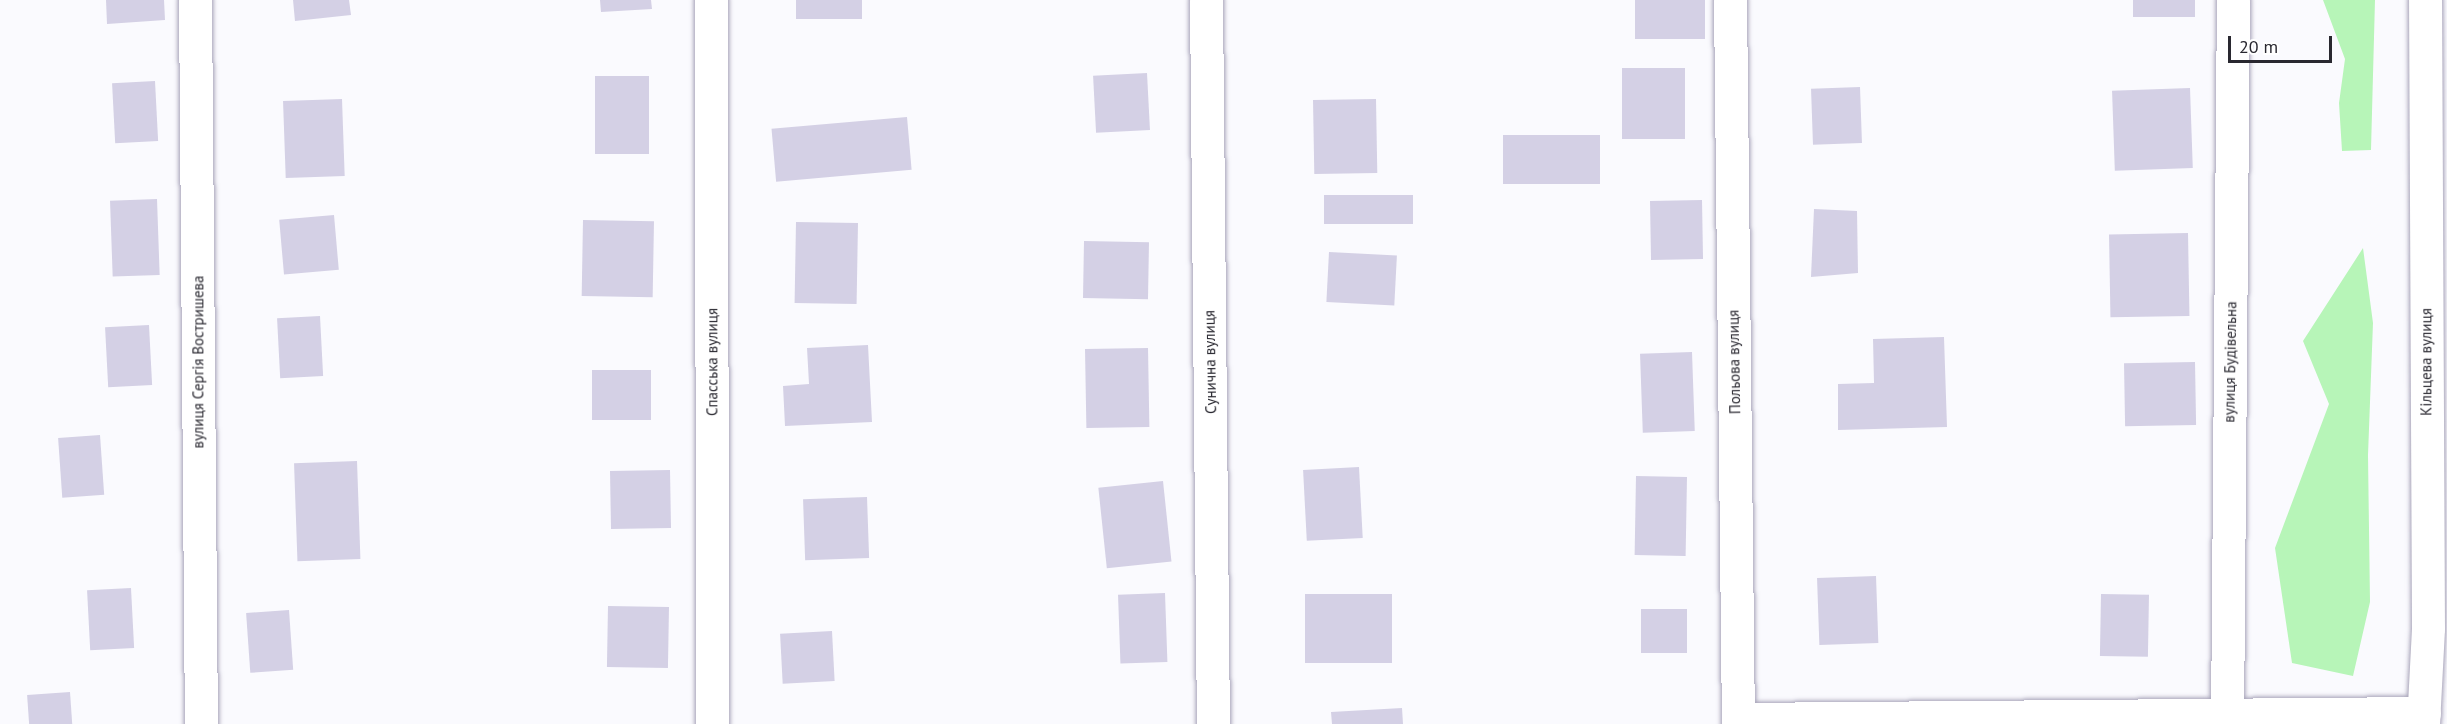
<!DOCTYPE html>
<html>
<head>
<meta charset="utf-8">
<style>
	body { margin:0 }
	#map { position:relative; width:2447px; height:724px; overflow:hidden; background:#fafafe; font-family:"PT Sans",sans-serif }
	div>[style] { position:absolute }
	.green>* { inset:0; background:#b7f5b8 }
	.building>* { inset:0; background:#d4d0e5; transform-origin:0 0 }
	.roads { filter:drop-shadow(0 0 2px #a9a5ba) drop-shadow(0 0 2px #a9a5ba) }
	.minor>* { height:33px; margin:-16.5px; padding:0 16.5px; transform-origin:16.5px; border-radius:16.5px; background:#fff }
	.secondary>* { height:33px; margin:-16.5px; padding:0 16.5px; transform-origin:16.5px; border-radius:16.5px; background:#fff }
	span { translate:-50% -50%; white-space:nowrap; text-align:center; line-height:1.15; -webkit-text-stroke:4.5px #fff; paint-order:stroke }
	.street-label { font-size:15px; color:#292830 }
	.scale { position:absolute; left:2228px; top:36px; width:104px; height:27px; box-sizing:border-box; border:3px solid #292830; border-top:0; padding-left:8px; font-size:18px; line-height:21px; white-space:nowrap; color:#292830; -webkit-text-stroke:4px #fff; paint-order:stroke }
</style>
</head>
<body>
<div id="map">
	<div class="green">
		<div style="clip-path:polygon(2323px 0,2375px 0,2371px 150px,2342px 151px,2339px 103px,2345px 59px)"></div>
		<div style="clip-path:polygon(2363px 248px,2373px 323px,2368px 455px,2370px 602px,2353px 676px,2292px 663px,2275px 548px,2329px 404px,2303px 341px)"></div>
	</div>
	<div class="building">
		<div style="clip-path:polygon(106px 0,164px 0,165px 20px,107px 24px)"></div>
		<div style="clip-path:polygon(293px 0,349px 0,351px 15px,295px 21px)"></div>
		<div style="clip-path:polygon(600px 0,651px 0,652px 9px,601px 12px)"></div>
		<div style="left:796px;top:0;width:66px;height:19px"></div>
		<div style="left:1635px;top:0;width:70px;height:39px"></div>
		<div style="left:2133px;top:0;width:62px;height:17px"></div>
		<div style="left:1622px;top:68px;width:63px;height:71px"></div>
		<div style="left:1147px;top:73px;width:57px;height:54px;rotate:87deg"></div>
		<div style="left:595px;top:76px;width:54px;height:78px"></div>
		<div style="left:155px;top:81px;width:60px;height:43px;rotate:87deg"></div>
		<div style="left:1860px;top:87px;width:56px;height:49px;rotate:88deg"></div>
		<div style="left:2190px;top:88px;width:80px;height:78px;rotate:88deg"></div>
		<div style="left:342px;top:99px;width:77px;height:59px;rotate:88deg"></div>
		<div style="left:1376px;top:99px;width:74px;height:63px;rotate:89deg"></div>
		<div style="left:907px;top:117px;width:53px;height:136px;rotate:85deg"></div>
		<div style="left:1503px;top:135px;width:97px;height:49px"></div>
		<div style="left:1413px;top:195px;width:29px;height:89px;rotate:90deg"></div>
		<div style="left:157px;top:199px;width:76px;height:47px;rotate:88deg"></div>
		<div style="left:1702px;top:200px;width:59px;height:52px;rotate:89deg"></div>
		<div style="clip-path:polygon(1814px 209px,1857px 211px,1858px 273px,1811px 277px)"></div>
		<div style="left:334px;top:215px;width:55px;height:55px;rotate:85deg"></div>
		<div style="left:583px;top:220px;width:71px;height:76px;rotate:1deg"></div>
		<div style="left:796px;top:222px;width:62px;height:81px;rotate:1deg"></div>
		<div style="left:2188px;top:233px;width:83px;height:79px;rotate:89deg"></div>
		<div style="left:1084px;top:241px;width:65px;height:57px;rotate:1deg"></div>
		<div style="left:1329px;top:252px;width:68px;height:50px;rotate:3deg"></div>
		<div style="left:320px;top:316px;width:60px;height:43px;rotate:87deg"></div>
		<div style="left:149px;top:325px;width:60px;height:44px;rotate:87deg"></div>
		<div style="clip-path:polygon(1944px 337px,1947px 427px,1838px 430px,1838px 384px,1874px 383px,1873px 339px)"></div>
		<div style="clip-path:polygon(868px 345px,872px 422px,785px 426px,783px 386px,809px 384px,807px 348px)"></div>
		<div style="left:1148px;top:348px;width:79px;height:63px;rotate:89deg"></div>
		<div style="left:1692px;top:352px;width:79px;height:52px;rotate:88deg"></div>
		<div style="left:2195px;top:362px;width:63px;height:71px;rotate:89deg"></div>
		<div style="left:592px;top:370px;width:59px;height:50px"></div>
		<div style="left:100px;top:435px;width:60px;height:42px;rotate:86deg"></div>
		<div style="left:357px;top:461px;width:98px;height:63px;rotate:88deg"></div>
		<div style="left:1359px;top:467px;width:71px;height:56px;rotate:87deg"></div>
		<div style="left:670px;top:470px;width:58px;height:60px;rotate:89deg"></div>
		<div style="left:1636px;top:476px;width:51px;height:79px;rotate:1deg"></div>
		<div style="left:1163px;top:481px;width:81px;height:65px;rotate:84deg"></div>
		<div style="left:867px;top:497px;width:61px;height:64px;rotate:88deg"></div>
		<div style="left:1876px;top:576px;width:67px;height:59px;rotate:88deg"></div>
		<div style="left:131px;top:588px;width:60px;height:44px;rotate:87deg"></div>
		<div style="left:1165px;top:593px;width:69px;height:47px;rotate:88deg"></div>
		<div style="left:1305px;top:594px;width:87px;height:69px"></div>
		<div style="left:2101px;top:594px;width:48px;height:62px;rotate:1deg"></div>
		<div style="left:608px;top:606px;width:61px;height:61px;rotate:1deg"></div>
		<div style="left:1641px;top:609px;width:46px;height:44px"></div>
		<div style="left:289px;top:610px;width:60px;height:43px;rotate:86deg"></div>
		<div style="left:832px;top:631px;width:50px;height:52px;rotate:87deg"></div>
		<div style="left:70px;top:692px;width:32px;height:43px;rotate:86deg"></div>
		<div style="clip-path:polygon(1402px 708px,1403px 724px,1332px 724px,1331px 712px)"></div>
	</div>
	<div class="roads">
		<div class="minor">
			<div style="left:195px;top:0;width:724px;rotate:89.53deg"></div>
			<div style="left:711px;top:0;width:724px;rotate:89.92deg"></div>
			<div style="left:1206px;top:0;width:724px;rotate:89.45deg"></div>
			<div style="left:1730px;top:0;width:724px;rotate:89.37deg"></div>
			<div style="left:1738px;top:719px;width:686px;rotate:-0.5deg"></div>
			<div style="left:2227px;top:724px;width:724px;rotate:-89.53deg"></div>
		</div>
		<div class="secondary">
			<div style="left:2423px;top:724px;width:96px;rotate:-87deg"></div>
			<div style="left:2428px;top:628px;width:628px;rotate:-90.27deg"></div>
		</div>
	</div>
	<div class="street-label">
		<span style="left:198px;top:362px;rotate:-90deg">вулиця Сергія Востришева</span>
		<span style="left:712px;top:362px;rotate:-90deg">Спасська вулиця</span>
		<span style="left:1210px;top:362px;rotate:-91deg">Сунична вулиця</span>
		<span style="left:1734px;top:362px;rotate:-91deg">Польова вулиця</span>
		<span style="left:2230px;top:362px;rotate:-89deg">вулиця Будівельна</span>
		<span style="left:2426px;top:362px;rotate:-90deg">Кільцева вулиця</span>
	</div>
	<div class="scale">20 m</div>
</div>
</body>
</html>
